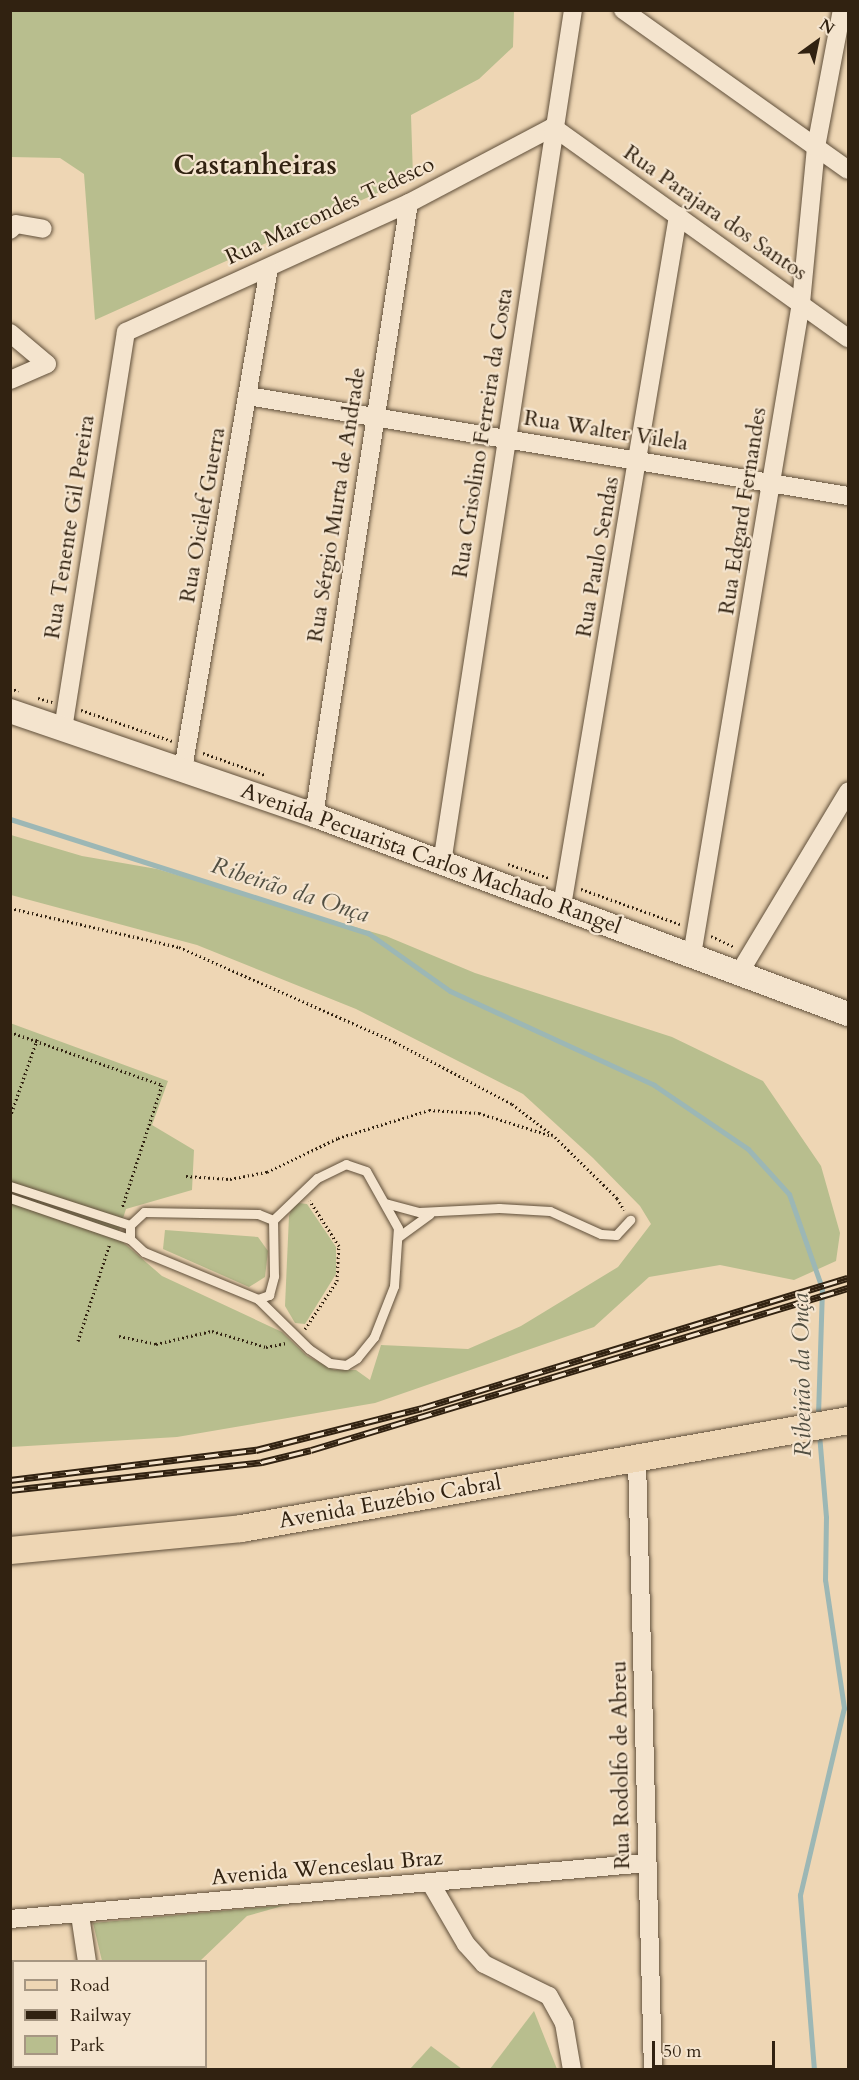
<!DOCTYPE html>
<html>
<head>
<meta charset="utf-8">
<style>
	body { margin:0 }
	#map { position:relative; width:859px; height:2080px; overflow:hidden; background:#eed6b4; font-family:Cardo,serif }
	div>[style] { position:absolute }
	.green>* { inset:0; background:#b8be8e }
	.stream>* { height:5px; margin:-2.5px; padding:0 2.5px; transform-origin:2.5px; border-radius:2.5px; background:#9cb7b5 }
	.path>* { height:3px; margin-top:-1.5px; transform-origin:0; background:repeating-linear-gradient(90deg,#312211 0 1.5px,transparent 0 4.5px) }
	.roads { filter:drop-shadow(0 0 2px #604f3a) drop-shadow(0 0 2px #604f3a) }
	.lane>* { height:9px; margin:-4.5px; padding:0 4.5px; transform-origin:4.5px; border-radius:4.5px; background:#f4e4ce }
	.street>* { height:18px; margin:-9px; padding:0 9px; transform-origin:9px; border-radius:9px; background:#f4e4ce }
	.secondary>* { height:24px; margin:-12px; padding:0 12px; transform-origin:12px; border-radius:12px; background:#f4e4ce }
	.primary>* { height:27px; margin:-13.5px; padding:0 13.5px; transform-origin:13.5px; border-radius:13.5px; background:#eed6b4 }
	.rail>* { height:7px; margin-top:-3.5px; transform-origin:0; background:repeating-linear-gradient(90deg,#f4e4ce 0 14px,#312211 0 28px); box-sizing:border-box; border-block:2px solid #312211 }
	span { translate:-50% -50%; white-space:nowrap; text-align:center; line-height:1.15; -webkit-text-stroke:4.5px #f4e4ce; paint-order:stroke }
	.street-label { font-size:22px; color:#312211 }
	.water-label { font-size:24px; color:#514f42; font-style:italic }
	.district-label { font-size:28px; color:#312211; font-weight:700 }
	.frame { position:absolute; inset:0; border:12px solid #312211; pointer-events:none }
	.legend { position:absolute; left:12px; top:1960px; width:195px; height:108px; box-sizing:border-box; background:#f4e4ce; border:2px solid #a69682; margin:0; padding:8px 10px; list-style:none; font-size:18px; color:#312211 }
	.legend li { display:flex; align-items:center; gap:12px; height:30px }
	.legend b { width:30px; border:2px solid #a69682 }
	.north { position:absolute; left:787px; top:12px; width:60px; height:60px; -webkit-text-stroke:4px #f4e4ce; paint-order:stroke; rotate:33deg; font-size:16px; font-weight:700; line-height:24px; text-align:center; color:#312211 }
	.north::after { content:''; display:block; margin:auto; width:21px; height:27px; background:#312211; clip-path:polygon(50% 0,100% 100%,50% 72%,0 100%) }
	.scale { position:absolute; left:652px; top:2041px; width:123px; height:27px; box-sizing:border-box; border:3px solid #312211; border-top:0; padding-left:8px; font-size:18px; line-height:21px; white-space:nowrap; color:#312211; -webkit-text-stroke:4px #f4e4ce; paint-order:stroke }
</style>
</head>
<body>
<div id="map">
	<div class="green">
		<div style="clip-path:polygon(11px 10px,514px 10px,514px 11px,513px 47px,479px 79px,411px 115px,413px 177px,95px 320px,84px 174px,60px 158px,11px 157px)"></div>
		<div style="clip-path:polygon(11px 835px,82px 856px,157px 869px,386px 936px,475px 973px,672px 1037px,763px 1081px,821px 1166px,840px 1233px,836px 1261px,794px 1280px,720px 1265px,649px 1277px,594px 1327px,375px 1403px,177px 1437px,11px 1447px,10px 1023px,168px 1081px,152px 1125px,194px 1150px,192px 1190px,126px 1209px,117px 1237px,162px 1276px,282px 1332px,307px 1356px,334px 1370px,356px 1370px,370px 1380px,381px 1345px,468px 1349px,521px 1326px,618px 1267px,651px 1224px,640px 1206px,593px 1158px,523px 1094px,356px 1009px,197px 945px,11px 895px)"></div>
		<div style="clip-path:polygon(299px 1203px,307px 1204px,336px 1247px,336px 1274px,305px 1324px,295px 1323px,285px 1306px,289px 1216px,292px 1207px)"></div>
		<div style="clip-path:polygon(165px 1230px,258px 1237px,268px 1251px,265px 1277px,249px 1287px,163px 1249px)"></div>
		<div style="clip-path:polygon(286px 1905px,247px 1916px,200px 1961px,102px 1961px,93px 1923px)"></div>
		<div style="clip-path:polygon(534px 2011px,557px 2069px,490px 2069px)"></div>
		<div style="clip-path:polygon(431px 2046px,462px 2069px,410px 2069px)"></div>
	</div>
	<div class="stream">
		<div style="left:10px;top:819px;width:376px;rotate:17.7deg"></div>
		<div style="left:368px;top:933px;width:100px;rotate:35.3deg"></div>
		<div style="left:450px;top:991px;width:225px;rotate:24.7deg"></div>
		<div style="left:654px;top:1085px;width:114px;rotate:34.2deg"></div>
		<div style="left:748px;top:1149px;width:61px;rotate:47.7deg"></div>
		<div style="left:789px;top:1194px;width:100px;rotate:70.7deg"></div>
		<div style="left:822px;top:1288px;width:130px;rotate:91.8deg"></div>
		<div style="left:814px;top:2070px;width:176px;rotate:-94.6deg"></div>
		<div style="left:800px;top:1895px;width:192px;rotate:-76.8deg"></div>
		<div style="left:844px;top:1708px;width:129px;rotate:-98.4deg"></div>
		<div style="left:825px;top:1580px;width:63px;rotate:-89.1deg"></div>
		<div style="left:826px;top:1517px;width:84px;rotate:-94.8deg"></div>
	</div>
	<div class="path">
		<div style="left:10px;top:688px;width:9px;rotate:21deg"></div>
		<div style="left:38px;top:698px;width:15px;rotate:16deg"></div>
		<div style="left:81px;top:710px;width:96px;rotate:18.8deg"></div>
		<div style="left:203px;top:753px;width:66px;rotate:19.5deg"></div>
		<div style="left:508px;top:864px;width:43px;rotate:18.9deg"></div>
		<div style="left:581px;top:889px;width:105px;rotate:19.5deg"></div>
		<div style="left:10px;top:908px;width:173px;rotate:13deg"></div>
		<div style="left:179px;top:947px;width:236px;rotate:23.7deg"></div>
		<div style="left:395px;top:1042px;width:132px;rotate:27.9deg"></div>
		<div style="left:512px;top:1104px;width:54px;rotate:37.5deg"></div>
		<div style="left:555px;top:1137px;width:87px;rotate:44.5deg"></div>
		<div style="left:617px;top:1198px;width:14px;rotate:60deg"></div>
		<div style="left:711px;top:936px;width:26px;rotate:25deg"></div>
		<div style="left:10px;top:1032px;width:161px;rotate:19.2deg"></div>
		<div style="left:162px;top:1085px;width:129px;rotate:108deg"></div>
		<div style="left:10px;top:1117px;width:85px;rotate:-70.7deg"></div>
		<div style="left:186px;top:1176px;width:44px;rotate:3.9deg"></div>
		<div style="left:230px;top:1179px;width:38px;rotate:-11deg"></div>
		<div style="left:267px;top:1172px;width:79px;rotate:-25.6deg"></div>
		<div style="left:338px;top:1138px;width:95px;rotate:-17.1deg"></div>
		<div style="left:429px;top:1110px;width:50px;rotate:3.4deg"></div>
		<div style="left:479px;top:1113px;width:77px;rotate:17.5deg"></div>
		<div style="left:305px;top:1329px;width:58px;rotate:-56.3deg"></div>
		<div style="left:337px;top:1281px;width:35px;rotate:-87deg"></div>
		<div style="left:339px;top:1246px;width:54px;rotate:-122.8deg"></div>
		<div style="left:119px;top:1336px;width:38px;rotate:12deg"></div>
		<div style="left:156px;top:1344px;width:57px;rotate:-13.1deg"></div>
		<div style="left:212px;top:1331px;width:56px;rotate:16.5deg"></div>
		<div style="left:266px;top:1347px;width:20px;rotate:-11deg"></div>
		<div style="left:78px;top:1341px;width:103px;rotate:-71.9deg"></div>
	</div>
	<div class="roads">
		<div class="lane">
			<div style="left:10px;top:1186px;width:126px;rotate:18deg"></div>
			<div style="left:10px;top:1198px;width:127px;rotate:18.9deg"></div>
			<div style="left:130px;top:1239px;width:19px;rotate:43deg"></div>
			<div style="left:144px;top:1252px;width:123px;rotate:22.4deg"></div>
			<div style="left:258px;top:1299px;width:12px;rotate:-20deg"></div>
			<div style="left:269px;top:1295px;width:20px;rotate:-75deg"></div>
			<div style="left:274px;top:1276px;width:56px;rotate:-91deg"></div>
			<div style="left:273px;top:1220px;width:16px;rotate:-158deg"></div>
			<div style="left:258px;top:1214px;width:114px;rotate:-179deg"></div>
			<div style="left:144px;top:1212px;width:19px;rotate:137deg"></div>
			<div style="left:130px;top:1225px;width:14px;rotate:90deg"></div>
			<div style="left:385px;top:1203px;width:35px;rotate:15deg"></div>
			<div style="left:419px;top:1212px;width:80px;rotate:-2.9deg"></div>
			<div style="left:499px;top:1208px;width:51px;rotate:3.4deg"></div>
			<div style="left:550px;top:1211px;width:56px;rotate:24.3deg"></div>
			<div style="left:601px;top:1234px;width:15px;rotate:4deg"></div>
			<div style="left:616px;top:1235px;width:21px;rotate:-47deg"></div>
			<div style="left:398px;top:1237px;width:39px;rotate:-36deg"></div>
			<div style="left:258px;top:1299px;width:71px;rotate:44.4deg"></div>
			<div style="left:309px;top:1349px;width:25px;rotate:34deg"></div>
			<div style="left:330px;top:1363px;width:16px;rotate:7deg"></div>
			<div style="left:346px;top:1365px;width:13px;rotate:-32deg"></div>
			<div style="left:357px;top:1358px;width:27px;rotate:-51deg"></div>
			<div style="left:374px;top:1337px;width:55px;rotate:-68.6deg"></div>
			<div style="left:394px;top:1286px;width:58px;rotate:-86.1deg"></div>
			<div style="left:398px;top:1228px;width:65px;rotate:-119.3deg"></div>
			<div style="left:366px;top:1171px;width:21px;rotate:-161deg"></div>
			<div style="left:346px;top:1164px;width:32px;rotate:154deg"></div>
			<div style="left:317px;top:1178px;width:61px;rotate:136.3deg"></div>
		</div>
		<div class="street">
			<div style="left:623px;top:10px;width:276px;rotate:35.4deg"></div>
			<div style="left:10px;top:230px;width:8px;rotate:-45deg"></div>
			<div style="left:16px;top:224px;width:27px;rotate:10deg"></div>
			<div style="left:10px;top:333px;width:48px;rotate:40deg"></div>
			<div style="left:47px;top:364px;width:40px;rotate:156.6deg"></div>
			<div style="left:248px;top:396px;width:608px;rotate:9.46deg"></div>
			<div style="left:63px;top:729px;width:402px;rotate:-81deg"></div>
			<div style="left:126px;top:332px;width:311px;rotate:-24.5deg"></div>
			<div style="left:409px;top:203px;width:163px;rotate:-27.8deg"></div>
			<div style="left:553px;top:127px;width:363px;rotate:35.6deg"></div>
			<div style="left:183px;top:769px;width:508px;rotate:-80.26deg"></div>
			<div style="left:314px;top:815px;width:619px;rotate:-81.18deg"></div>
			<div style="left:442px;top:863px;width:863px;rotate:-81.27deg"></div>
			<div style="left:562px;top:906px;width:700px;rotate:-80.46deg"></div>
			<div style="left:692px;top:955px;width:661px;rotate:-80.51deg"></div>
			<div style="left:801px;top:303px;width:157px;rotate:-84.5deg"></div>
			<div style="left:816px;top:147px;width:139px;rotate:-79.3deg"></div>
			<div style="left:738px;top:975px;width:214px;rotate:-59deg"></div>
			<div style="left:637px;top:1460px;width:610px;rotate:88.5deg"></div>
			<div style="left:430px;top:1882px;width:72px;rotate:59.9deg"></div>
			<div style="left:466px;top:1944px;width:27px;rotate:48deg"></div>
			<div style="left:484px;top:1964px;width:72px;rotate:26.2deg"></div>
			<div style="left:549px;top:1996px;width:31px;rotate:61deg"></div>
			<div style="left:564px;top:2023px;width:48px;rotate:80.3deg"></div>
			<div style="left:80px;top:1915px;width:48px;rotate:81.5deg"></div>
			<div style="left:10px;top:1919px;width:639px;rotate:-5.02deg"></div>
			<div style="left:103px;top:2066px;width:4px;rotate:76deg"></div>
		</div>
		<div class="secondary">
			<div style="left:10px;top:711px;width:321px;rotate:18.9deg"></div>
			<div style="left:314px;top:815px;width:570px;rotate:20.44deg"></div>
		</div>
		<div class="primary">
			<div style="left:10px;top:1550px;width:232px;rotate:-5.4deg"></div>
			<div style="left:241px;top:1528px;width:617px;rotate:-10.09deg"></div>
		</div>
	</div>
	<div class="rail">
		<div style="left:10px;top:1480px;width:248px;rotate:-7deg"></div>
		<div style="left:256px;top:1450px;width:171px;rotate:-14.2deg"></div>
		<div style="left:422px;top:1408px;width:445px;rotate:-17deg"></div>
		<div style="left:10px;top:1490px;width:254px;rotate:-6.3deg"></div>
		<div style="left:262px;top:1462px;width:50px;rotate:-13.8deg"></div>
		<div style="left:311px;top:1450px;width:561px;rotate:-16.79deg"></div>
	</div>
	<div class="street-label">
		<span style="left:330px;top:211px;rotate:-25deg">Rua Marcondes Tedesco</span>
		<span style="left:715px;top:213px;rotate:35deg">Rua Parajara dos Santos</span>
		<span style="left:606px;top:431px;rotate:9deg">Rua Walter Vilela</span>
		<span style="left:483px;top:433px;rotate:-81deg">Rua Crisolino Ferreira da Costa</span>
		<span style="left:337px;top:505px;rotate:-81deg">Rua Sérgio Murta de Andrade</span>
		<span style="left:743px;top:511px;rotate:-81deg">Rua Edgard Fernandes</span>
		<span style="left:203px;top:515px;rotate:-80deg">Rua Oicilef Guerra</span>
		<span style="left:70px;top:527px;rotate:-81deg">Rua Tenente Gil Pereira</span>
		<span style="left:598px;top:557px;rotate:-80deg">Rua Paulo Sendas</span>
		<span style="left:431px;top:859px;rotate:20deg">Avenida Pecuarista Carlos Machado Rangel</span>
		<span style="left:390px;top:1502px;rotate:-10deg">Avenida Euzébio Cabral</span>
		<span style="left:621px;top:1765px;rotate:-91deg">Rua Rodolfo de Abreu</span>
		<span style="left:327px;top:1868px;rotate:-5deg">Avenida Wenceslau Braz</span>
	</div>
	<div class="water-label">
		<span style="left:290px;top:890px;rotate:18deg">Ribeirão da Onça</span>
		<span style="left:802px;top:1375px;rotate:-91deg">Ribeirão da Onça</span>
	</div>
	<div class="district-label">
		<span style="left:255px;top:165px">Castanheiras</span>
	</div>
	<div class="frame"></div>
	<ul class="legend">
	<li><b style="height:8px;background:#eed6b4"></b>Road</li>
	<li><b style="height:8px;background:#312211"></b>Railway</li>
	<li><b style="height:16px;background:#b8be8e"></b>Park</li>
	</ul>
	<div class="north">N</div>
	<div class="scale">50 m</div>
</div>
</body>
</html>
